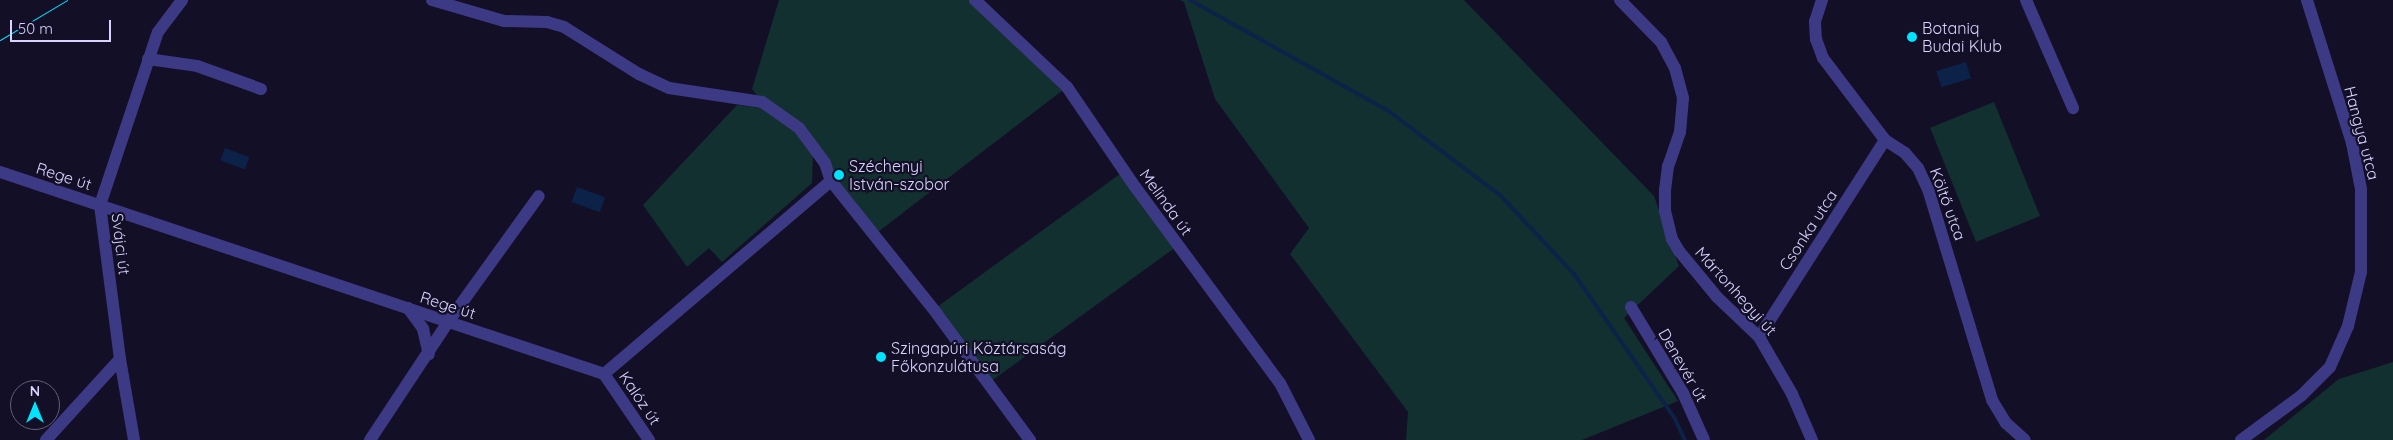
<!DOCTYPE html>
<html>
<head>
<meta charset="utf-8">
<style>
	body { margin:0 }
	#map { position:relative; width:2393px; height:440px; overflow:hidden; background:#130f26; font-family:Quicksand,sans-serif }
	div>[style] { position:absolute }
	.green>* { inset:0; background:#12302f; transform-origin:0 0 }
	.water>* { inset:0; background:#0c2248; transform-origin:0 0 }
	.stream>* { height:4px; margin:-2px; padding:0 2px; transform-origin:2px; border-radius:2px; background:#0c2248 }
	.minor>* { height:12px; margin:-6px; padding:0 6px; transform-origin:6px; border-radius:6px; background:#3d3a85 }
	.tram>* { height:1px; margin:-0.5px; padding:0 0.5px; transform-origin:0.5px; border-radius:0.5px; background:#00e5ff }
	.dots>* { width:14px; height:14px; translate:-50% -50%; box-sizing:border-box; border:2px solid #130f26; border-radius:50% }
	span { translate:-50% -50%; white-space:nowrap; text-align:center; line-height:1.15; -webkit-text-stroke:4.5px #130f26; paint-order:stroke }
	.poi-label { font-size:16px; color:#d9d4ff }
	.left { translate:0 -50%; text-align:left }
	.street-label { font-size:16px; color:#d9d4ff }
	.north { position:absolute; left:10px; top:380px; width:50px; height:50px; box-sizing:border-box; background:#130f26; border:1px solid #625e7d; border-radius:50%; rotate:0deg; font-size:14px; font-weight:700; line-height:20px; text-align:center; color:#d9d4ff }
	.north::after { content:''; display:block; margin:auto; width:18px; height:22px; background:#00e5ff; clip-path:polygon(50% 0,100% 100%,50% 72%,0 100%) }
	.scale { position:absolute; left:10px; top:20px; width:101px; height:22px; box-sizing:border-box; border:2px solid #d9d4ff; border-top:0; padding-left:6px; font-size:15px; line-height:18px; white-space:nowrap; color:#d9d4ff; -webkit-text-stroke:4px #130f26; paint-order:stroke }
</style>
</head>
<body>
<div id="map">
	<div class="green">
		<div style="clip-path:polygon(779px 0,975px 0,1067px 87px,874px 235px,818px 151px,762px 102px,752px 89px)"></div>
		<div style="clip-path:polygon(1180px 0,1464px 0,1654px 196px,1679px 266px,1624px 318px,1678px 401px,1582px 440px,1406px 440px,1408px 412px,1290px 254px,1309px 228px,1215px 99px,1184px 2px)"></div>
		<div style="left:1994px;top:102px;width:123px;height:69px;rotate:68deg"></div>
		<div style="clip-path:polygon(737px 105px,760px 108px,795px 132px,813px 155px,812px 183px,722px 262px,709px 248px,687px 267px,643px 205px)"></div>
		<div style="left:1124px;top:171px;width:92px;height:235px;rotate:54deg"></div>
		<div style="clip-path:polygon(2393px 362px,2393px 440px,2264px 440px,2339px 379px)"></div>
	</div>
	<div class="water">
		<div style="left:1966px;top:62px;width:17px;height:31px;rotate:73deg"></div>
		<div style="left:225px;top:148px;width:26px;height:13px;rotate:21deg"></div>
		<div style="left:577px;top:187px;width:30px;height:16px;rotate:20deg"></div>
	</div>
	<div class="stream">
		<div style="left:1190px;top:0;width:229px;rotate:29.2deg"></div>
		<div style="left:1390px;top:112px;width:139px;rotate:37.1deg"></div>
		<div style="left:1501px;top:196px;width:107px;rotate:46.9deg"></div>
		<div style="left:1574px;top:274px;width:177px;rotate:55.1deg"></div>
		<div style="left:1675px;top:419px;width:23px;rotate:65deg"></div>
	</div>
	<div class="minor">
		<div style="left:432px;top:0;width:75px;rotate:16.3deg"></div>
		<div style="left:504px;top:21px;width:43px;rotate:1.3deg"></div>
		<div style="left:547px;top:22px;width:18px;rotate:16deg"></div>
		<div style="left:564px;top:27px;width:89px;rotate:32.1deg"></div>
		<div style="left:639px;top:74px;width:33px;rotate:25deg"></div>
		<div style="left:669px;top:88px;width:94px;rotate:8.6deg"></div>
		<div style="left:762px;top:102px;width:45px;rotate:35.1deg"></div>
		<div style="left:799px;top:128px;width:44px;rotate:53.4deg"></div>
		<div style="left:825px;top:163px;width:19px;rotate:72deg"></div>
		<div style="left:831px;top:181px;width:170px;rotate:51.4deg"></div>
		<div style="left:937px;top:314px;width:157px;rotate:53.6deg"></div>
		<div style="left:975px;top:0;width:127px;rotate:43.4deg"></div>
		<div style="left:1067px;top:87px;width:122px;rotate:55.7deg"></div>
		<div style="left:1136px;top:188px;width:242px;rotate:53.6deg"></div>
		<div style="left:1280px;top:383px;width:64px;rotate:63deg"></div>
		<div style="left:1620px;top:0;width:59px;rotate:45.7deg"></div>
		<div style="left:1661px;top:42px;width:30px;rotate:62deg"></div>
		<div style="left:1675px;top:68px;width:31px;rotate:75deg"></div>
		<div style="left:1683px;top:98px;width:34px;rotate:95deg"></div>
		<div style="left:1680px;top:132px;width:36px;rotate:109deg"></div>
		<div style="left:1668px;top:166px;width:23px;rotate:97deg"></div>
		<div style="left:1665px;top:189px;width:22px;rotate:90deg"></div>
		<div style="left:1665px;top:211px;width:29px;rotate:76deg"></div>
		<div style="left:1672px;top:239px;width:14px;rotate:60deg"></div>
		<div style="left:1679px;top:251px;width:60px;rotate:50.4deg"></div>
		<div style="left:1717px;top:297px;width:58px;rotate:43.6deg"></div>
		<div style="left:1759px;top:337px;width:66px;rotate:59.9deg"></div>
		<div style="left:1792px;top:394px;width:50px;rotate:66.5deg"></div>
		<div style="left:1822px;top:0;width:23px;rotate:108deg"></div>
		<div style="left:1815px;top:22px;width:17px;rotate:87deg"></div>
		<div style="left:1816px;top:39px;width:20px;rotate:70deg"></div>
		<div style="left:1823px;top:58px;width:103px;rotate:52.9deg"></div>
		<div style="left:1885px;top:140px;width:24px;rotate:33deg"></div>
		<div style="left:1905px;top:153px;width:20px;rotate:49deg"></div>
		<div style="left:1918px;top:168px;width:23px;rotate:65deg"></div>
		<div style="left:1928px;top:189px;width:220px;rotate:73.1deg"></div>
		<div style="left:1992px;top:400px;width:27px;rotate:59deg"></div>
		<div style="left:2006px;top:423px;width:25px;rotate:42deg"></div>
		<div style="left:2026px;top:0;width:118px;rotate:66.5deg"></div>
		<div style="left:148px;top:59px;width:49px;rotate:8.1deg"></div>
		<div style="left:197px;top:66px;width:68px;rotate:19.8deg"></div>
		<div style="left:0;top:172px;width:637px;rotate:18.49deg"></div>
		<div style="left:1631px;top:307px;width:100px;rotate:58.8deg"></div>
		<div style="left:1683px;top:393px;width:51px;rotate:65.9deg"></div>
		<div style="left:408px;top:308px;width:26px;rotate:54deg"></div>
		<div style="left:423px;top:329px;width:26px;rotate:77deg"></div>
		<div style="left:1759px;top:337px;width:234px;rotate:-57.4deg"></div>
		<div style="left:604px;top:374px;width:298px;rotate:-40.4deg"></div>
		<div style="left:604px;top:374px;width:80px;rotate:55.7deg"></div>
		<div style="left:46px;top:440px;width:110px;rotate:-47.6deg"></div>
		<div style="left:134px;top:440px;width:82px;rotate:-99.8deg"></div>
		<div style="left:120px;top:359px;width:155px;rotate:-97.4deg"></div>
		<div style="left:100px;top:205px;width:182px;rotate:-71.5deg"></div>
		<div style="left:158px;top:32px;width:40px;rotate:-53deg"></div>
		<div style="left:370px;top:440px;width:141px;rotate:-56.5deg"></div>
		<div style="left:448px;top:322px;width:155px;rotate:-54.2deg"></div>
		<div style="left:2241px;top:440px;width:74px;rotate:-36.3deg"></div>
		<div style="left:2301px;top:396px;width:41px;rotate:-45deg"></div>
		<div style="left:2330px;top:367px;width:45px;rotate:-66.3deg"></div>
		<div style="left:2348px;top:326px;width:56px;rotate:-76.5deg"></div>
		<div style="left:2361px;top:272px;width:83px;rotate:-90deg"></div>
		<div style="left:2361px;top:189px;width:47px;rotate:-101.1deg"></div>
		<div style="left:2352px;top:143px;width:150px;rotate:-107.5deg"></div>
	</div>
	<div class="tram">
		<div style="left:0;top:40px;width:78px;rotate:-30.8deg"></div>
	</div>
	<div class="dots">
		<div style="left:1912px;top:37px;background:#00e5ff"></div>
		<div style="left:839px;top:175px;background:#00e5ff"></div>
		<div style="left:881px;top:357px;background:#00e5ff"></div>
	</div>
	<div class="poi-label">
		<span class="left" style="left:1922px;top:37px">Botaniq<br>Budai Klub</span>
		<span class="left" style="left:849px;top:175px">Széchenyi<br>István-szobor</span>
		<span class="left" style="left:891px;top:357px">Szingapúri Köztársaság<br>Főkonzulátusa</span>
	</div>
	<div class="street-label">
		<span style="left:2362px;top:133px;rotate:75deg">Hangya utca</span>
		<span style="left:64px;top:176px;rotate:18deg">Rege út</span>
		<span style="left:1166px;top:202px;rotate:54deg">Melinda út</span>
		<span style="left:1948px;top:204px;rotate:70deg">Költő utca</span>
		<span style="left:1808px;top:230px;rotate:-57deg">Csonka utca</span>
		<span style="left:121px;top:244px;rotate:83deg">Svájci út</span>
		<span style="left:1736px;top:291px;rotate:48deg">Mártonhegyi út</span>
		<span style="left:448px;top:305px;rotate:18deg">Rege út</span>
		<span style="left:1683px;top:365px;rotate:60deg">Denevér út</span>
		<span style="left:640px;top:398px;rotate:56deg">Kalóz út</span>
	</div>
	<div class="north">N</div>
	<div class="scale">50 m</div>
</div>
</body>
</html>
